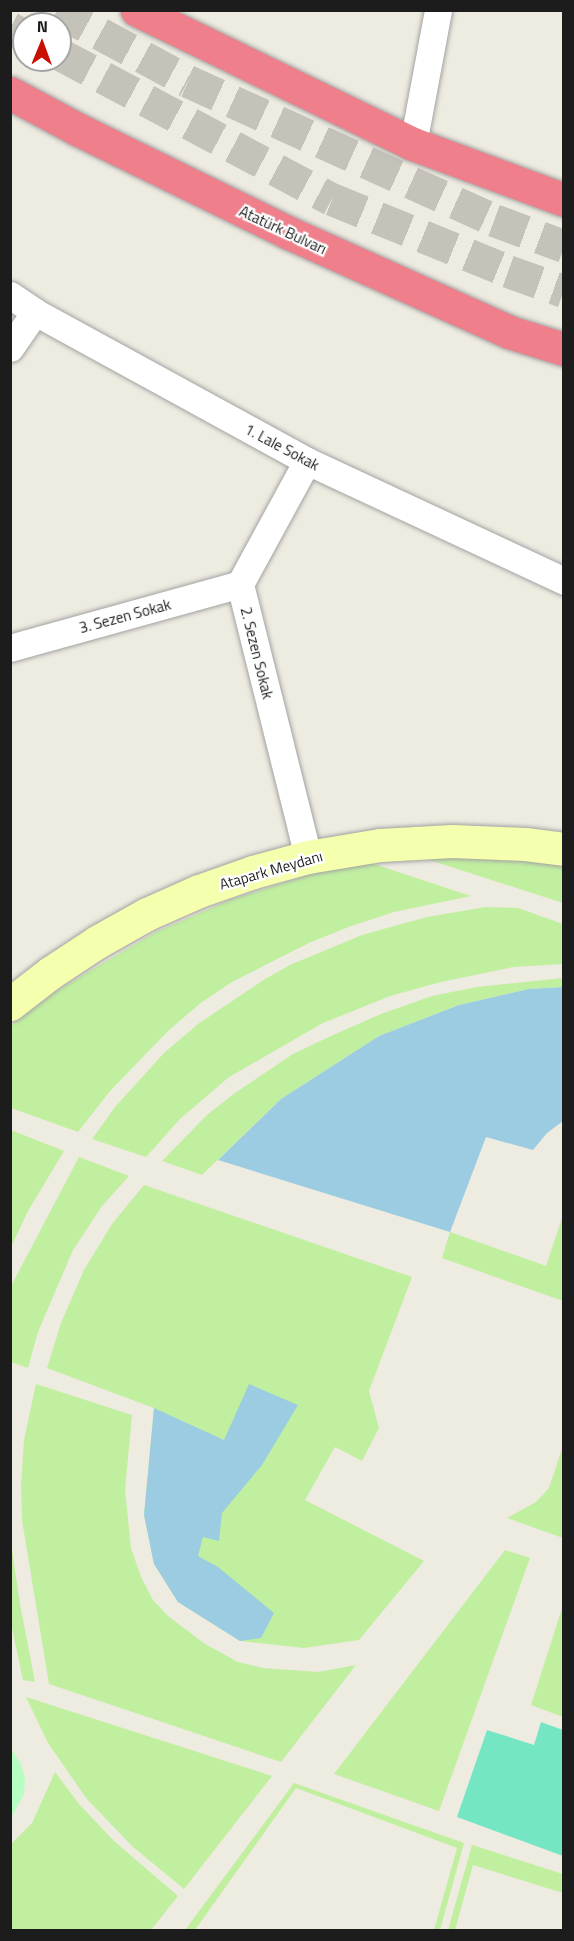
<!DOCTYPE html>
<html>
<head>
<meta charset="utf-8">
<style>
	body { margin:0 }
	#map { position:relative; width:574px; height:1941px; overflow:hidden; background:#eeebe0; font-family:"Titillium Web",sans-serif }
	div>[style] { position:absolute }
	.grass>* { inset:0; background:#c1efa0 }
	.park>* { inset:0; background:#b7fec2 }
	.pitch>* { inset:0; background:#75e6c3 }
	.water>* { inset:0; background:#9ccce1 }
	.highway-tunnel>* { height:33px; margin-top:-16.5px; transform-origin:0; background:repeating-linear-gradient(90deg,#c4c2b9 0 33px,transparent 0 49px) }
	.roads { filter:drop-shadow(0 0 2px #a3a3a3) drop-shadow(0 0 2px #a3a3a3) }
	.street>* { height:27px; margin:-13.5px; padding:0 13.5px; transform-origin:13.5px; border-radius:13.5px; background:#fff }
	.secondary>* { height:33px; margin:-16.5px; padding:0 16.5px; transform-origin:16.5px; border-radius:16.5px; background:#f5ffae }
	.highway>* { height:33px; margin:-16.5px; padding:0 16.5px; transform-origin:16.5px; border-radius:16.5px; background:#ee7f8b }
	span { translate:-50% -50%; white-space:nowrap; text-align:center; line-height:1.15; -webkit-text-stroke:4.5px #fff; paint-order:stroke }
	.street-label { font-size:15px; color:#1c1c1c }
	.frame { position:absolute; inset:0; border:12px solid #1c1c1c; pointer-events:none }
	.north { position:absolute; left:12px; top:12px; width:60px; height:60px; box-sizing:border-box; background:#fff; border:2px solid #a4a4a4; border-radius:50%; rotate:1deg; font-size:16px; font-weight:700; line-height:24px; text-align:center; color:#1c1c1c }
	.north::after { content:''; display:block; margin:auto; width:21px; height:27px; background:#c80f00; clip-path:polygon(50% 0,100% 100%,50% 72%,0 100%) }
</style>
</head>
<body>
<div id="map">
	<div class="grass">
		<div style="clip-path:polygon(408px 853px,563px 862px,563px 903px)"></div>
		<div style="clip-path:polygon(359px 859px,471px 896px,394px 912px,351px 926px,309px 943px,232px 982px,202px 1002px,169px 1030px,110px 1091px,78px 1132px,11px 1108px,10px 1026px,61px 988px,156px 932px,230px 900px)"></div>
		<div style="clip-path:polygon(486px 907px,518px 908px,563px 924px,563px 964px,513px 967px,441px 982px,390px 996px,323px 1023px,229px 1077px,180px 1119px,146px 1157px,92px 1139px,115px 1107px,164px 1053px,198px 1024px,265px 979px,290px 965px,362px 935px,427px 917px)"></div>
		<div style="clip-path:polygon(563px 978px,563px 987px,529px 989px,459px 1005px,379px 1036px,281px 1099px,202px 1175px,162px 1161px,207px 1115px,235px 1093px,293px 1054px,331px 1036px,381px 1014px,432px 996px,477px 987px)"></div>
		<div style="clip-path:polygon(11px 1130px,64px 1151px,28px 1211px,11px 1247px)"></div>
		<div style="clip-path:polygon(79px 1157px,129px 1176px,102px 1206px,73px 1250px,38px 1332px,28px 1368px,11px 1362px,11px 1286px)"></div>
		<div style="clip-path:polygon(144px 1185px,412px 1277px,369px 1391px,379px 1428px,362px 1461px,335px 1447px,305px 1500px,424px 1561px,359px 1640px,304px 1648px,240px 1641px,178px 1602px,154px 1564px,144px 1515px,154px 1408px,47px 1368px,61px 1323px,84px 1270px,112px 1224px)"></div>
		<div style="clip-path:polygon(563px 1215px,563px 1301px,442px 1258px,450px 1232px,546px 1266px)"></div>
		<div style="clip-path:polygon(36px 1384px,132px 1415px,125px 1490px,131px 1548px,141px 1577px,153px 1600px,168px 1616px,205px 1644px,238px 1662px,263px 1668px,318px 1672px,356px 1665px,281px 1762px,49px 1684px,22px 1520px,21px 1486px,24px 1440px)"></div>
		<div style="clip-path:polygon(563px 1446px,563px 1538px,507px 1518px,536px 1502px,549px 1488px)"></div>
		<div style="clip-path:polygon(11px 1543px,20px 1604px,35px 1682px,23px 1680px,11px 1624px)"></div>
		<div style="clip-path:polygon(505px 1550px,530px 1558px,439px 1811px,334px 1774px)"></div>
		<div style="clip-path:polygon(563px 1605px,564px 1716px,563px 1717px,531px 1705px)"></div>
		<div style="clip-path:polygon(26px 1697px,272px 1776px,184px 1889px,133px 1847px,86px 1798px,48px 1743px)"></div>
		<div style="clip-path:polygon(55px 1772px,79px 1804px,114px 1841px,178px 1896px,151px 1930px,11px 1930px,11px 1844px,32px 1823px)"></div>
		<div style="clip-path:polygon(294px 1783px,464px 1843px,440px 1930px,434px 1930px,457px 1848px,296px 1788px,195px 1930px,185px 1930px)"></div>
		<div style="clip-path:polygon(472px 1845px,563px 1874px,563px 1893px,473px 1865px,455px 1930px,448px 1930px)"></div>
	</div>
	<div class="park">
		<div style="clip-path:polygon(11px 1749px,21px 1764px,25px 1779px,24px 1794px,11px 1818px)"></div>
	</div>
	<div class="pitch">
		<div style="clip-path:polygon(541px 1722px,563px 1730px,563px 1856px,457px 1817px,487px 1730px,534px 1745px)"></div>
	</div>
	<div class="water">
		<div style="clip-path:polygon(563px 987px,563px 1121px,547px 1133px,533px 1150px,486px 1137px,450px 1232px,218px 1160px,281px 1099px,379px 1036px,459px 1005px,529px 989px)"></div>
		<div style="clip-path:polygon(249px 1384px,298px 1405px,262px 1465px,222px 1513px,219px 1541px,203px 1537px,198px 1556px,218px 1567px,274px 1613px,261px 1638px,240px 1641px,178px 1602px,154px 1564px,144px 1515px,154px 1408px,224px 1440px)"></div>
	</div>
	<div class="highway-tunnel">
		<div style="left:57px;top:10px;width:149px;rotate:28.5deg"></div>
		<div style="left:188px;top:81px;width:336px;rotate:24.4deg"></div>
		<div style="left:494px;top:220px;width:75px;rotate:20.4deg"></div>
		<div style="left:10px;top:28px;width:16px;rotate:27deg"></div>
		<div style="left:60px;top:54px;width:308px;rotate:28.1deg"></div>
		<div style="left:332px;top:199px;width:190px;rotate:22.2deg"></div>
		<div style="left:508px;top:271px;width:59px;rotate:19.7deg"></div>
	</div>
	<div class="roads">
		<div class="street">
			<div style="left:413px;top:144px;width:136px;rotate:-79.4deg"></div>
			<div style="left:10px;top:295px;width:30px;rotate:34deg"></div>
			<div style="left:35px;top:312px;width:310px;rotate:28.7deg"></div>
			<div style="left:307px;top:461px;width:284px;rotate:25deg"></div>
			<div style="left:10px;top:348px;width:44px;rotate:-55.2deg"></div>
			<div style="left:307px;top:461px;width:140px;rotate:118.6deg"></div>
			<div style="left:240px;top:584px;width:281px;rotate:76deg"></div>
			<div style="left:10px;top:648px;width:239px;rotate:-15.5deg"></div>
		</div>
		<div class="secondary">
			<div style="left:10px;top:1004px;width:51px;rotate:-37.8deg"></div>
			<div style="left:50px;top:973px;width:56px;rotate:-33.4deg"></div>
			<div style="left:97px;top:942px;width:57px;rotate:-29.2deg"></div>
			<div style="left:147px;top:914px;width:57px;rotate:-23.9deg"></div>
			<div style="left:199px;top:891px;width:57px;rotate:-19.4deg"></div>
			<div style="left:253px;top:872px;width:57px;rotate:-15.3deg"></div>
			<div style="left:308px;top:857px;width:73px;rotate:-9.5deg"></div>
			<div style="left:380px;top:845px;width:72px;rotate:-3.2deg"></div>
			<div style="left:452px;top:841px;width:73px;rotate:2.4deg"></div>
			<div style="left:525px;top:844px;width:39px;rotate:7deg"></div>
		</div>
		<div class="highway">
			<div style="left:137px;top:10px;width:307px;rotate:25.9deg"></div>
			<div style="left:413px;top:144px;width:161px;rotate:20.3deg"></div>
			<div style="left:10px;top:93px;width:76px;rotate:28.2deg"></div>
			<div style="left:77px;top:129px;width:234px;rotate:26.1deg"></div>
			<div style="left:287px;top:232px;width:243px;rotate:24.2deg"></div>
			<div style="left:509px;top:332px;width:58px;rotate:17.2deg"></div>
		</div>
	</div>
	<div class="street-label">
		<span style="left:283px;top:230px;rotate:25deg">Atatürk Bulvarı</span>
		<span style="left:282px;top:447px;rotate:28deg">1. Lale Sokak</span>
		<span style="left:125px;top:616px;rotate:-15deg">3. Sezen Sokak</span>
		<span style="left:257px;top:653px;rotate:76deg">2. Sezen Sokak</span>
		<span style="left:271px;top:870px;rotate:-16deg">Atapark Meydanı</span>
	</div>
	<div class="frame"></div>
	<div class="north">N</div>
</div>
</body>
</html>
